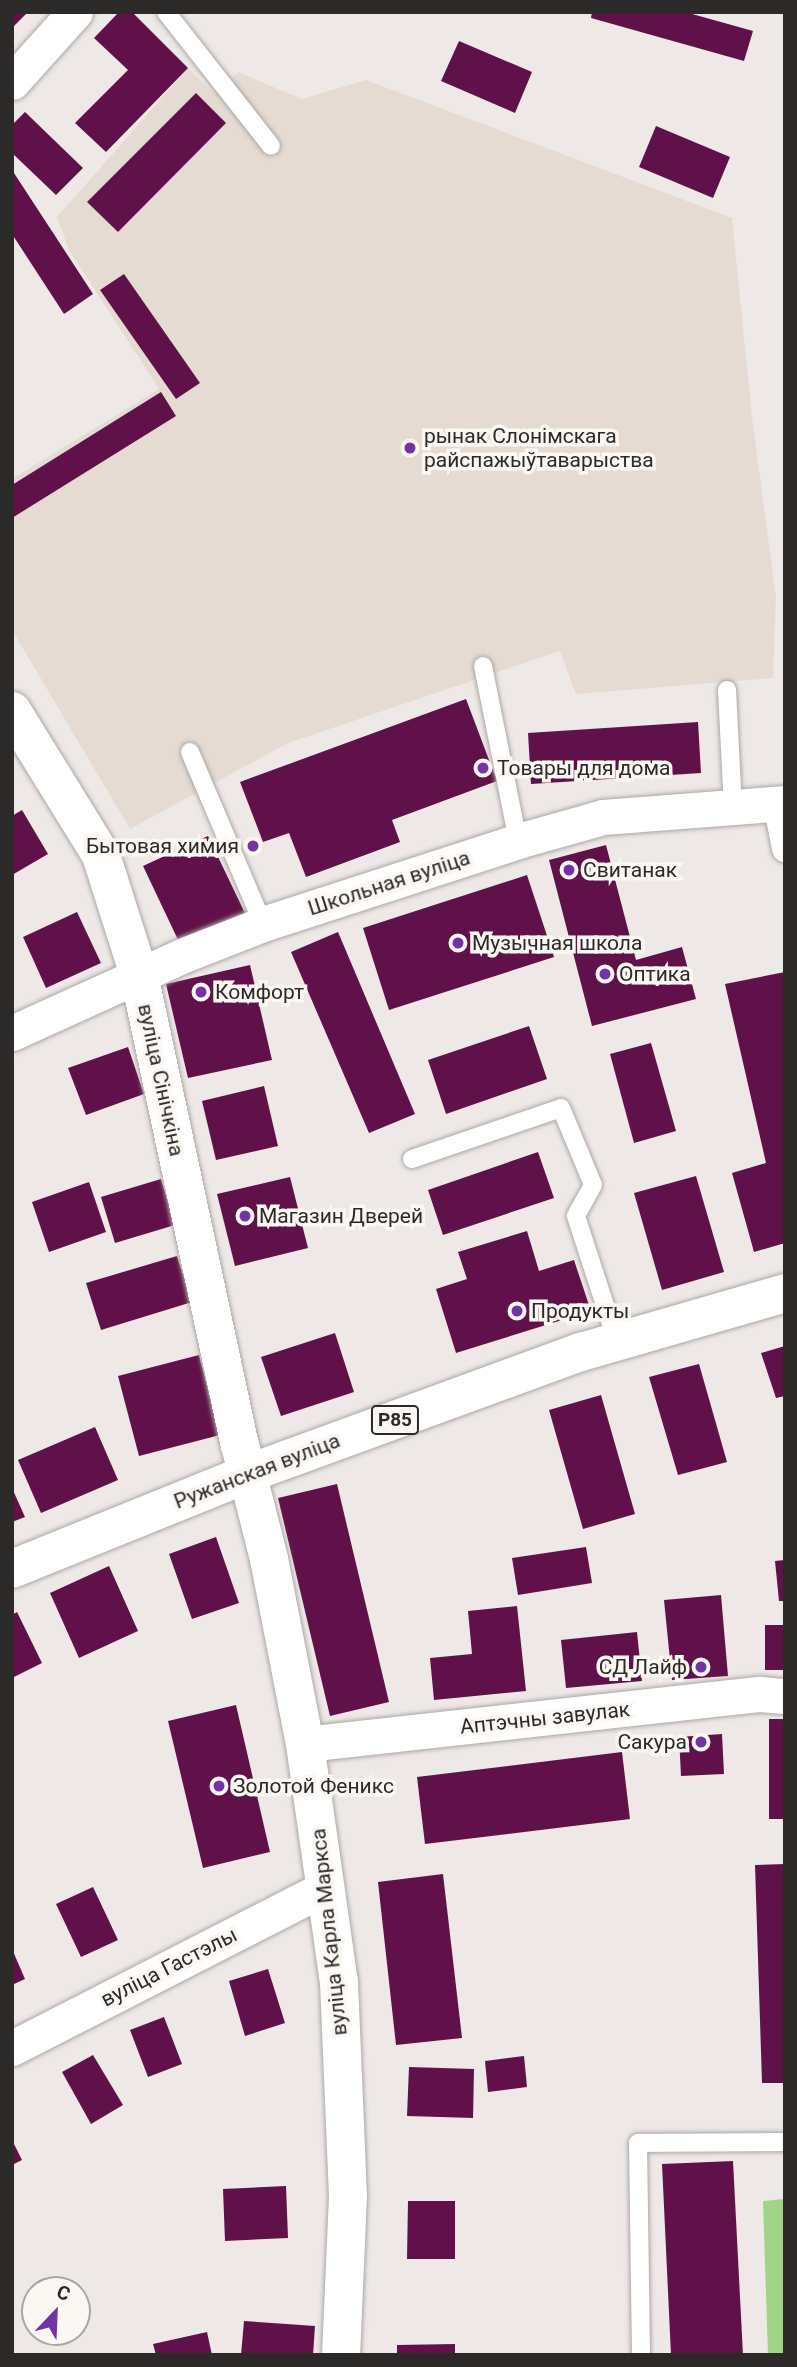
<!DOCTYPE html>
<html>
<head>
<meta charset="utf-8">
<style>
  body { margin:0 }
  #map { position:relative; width:797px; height:2367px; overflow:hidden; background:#eee9e6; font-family:Roboto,sans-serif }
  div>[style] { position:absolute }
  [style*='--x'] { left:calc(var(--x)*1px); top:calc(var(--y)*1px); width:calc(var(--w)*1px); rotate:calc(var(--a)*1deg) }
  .built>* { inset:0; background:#e6dbd3 }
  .green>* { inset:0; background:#a2d488 }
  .building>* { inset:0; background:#611149 }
  .roads { filter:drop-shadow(0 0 2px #aca8a5) drop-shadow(0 0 2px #aca8a5) }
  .service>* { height:18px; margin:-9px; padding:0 9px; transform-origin:9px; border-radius:9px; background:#fff }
  .pedestrian>* { height:26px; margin:-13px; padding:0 13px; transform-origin:13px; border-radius:13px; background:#fff }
  .minor>* { height:35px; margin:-17.5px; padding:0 17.5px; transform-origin:17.5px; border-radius:17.5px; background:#fff }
  .tertiary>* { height:38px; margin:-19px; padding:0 19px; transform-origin:19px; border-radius:19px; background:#fff }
  .primary>* { height:38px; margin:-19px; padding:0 19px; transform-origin:19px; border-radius:19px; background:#fff }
  .dots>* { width:19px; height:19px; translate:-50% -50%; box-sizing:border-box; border:4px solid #fbf7f3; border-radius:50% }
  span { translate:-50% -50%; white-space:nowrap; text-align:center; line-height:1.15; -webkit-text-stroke:7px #fbf7f3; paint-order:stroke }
  .shield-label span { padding:2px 5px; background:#fbf7f3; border:2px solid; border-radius:5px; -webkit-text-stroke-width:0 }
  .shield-label { font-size:19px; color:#2c2a29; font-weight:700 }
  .poi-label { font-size:21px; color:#2c2a29 }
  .left { translate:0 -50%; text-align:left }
  .right { translate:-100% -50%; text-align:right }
  .street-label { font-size:21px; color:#2c2a29 }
  .frame { position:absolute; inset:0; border:14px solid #2c2a29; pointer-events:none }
  .north { position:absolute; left:21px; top:2276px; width:70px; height:70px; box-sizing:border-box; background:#fbf7f3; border:2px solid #a8a5a2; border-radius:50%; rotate:23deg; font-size:19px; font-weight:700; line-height:28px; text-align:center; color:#2c2a29 }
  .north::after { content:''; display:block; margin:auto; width:24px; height:32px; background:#7432a7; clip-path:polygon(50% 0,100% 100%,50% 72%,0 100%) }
</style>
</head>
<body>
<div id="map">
  <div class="built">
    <i style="clip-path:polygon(188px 68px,215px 94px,238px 72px,302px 99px,366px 80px,732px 218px,752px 417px,776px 597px,773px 678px,576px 694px,560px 651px,288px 743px,130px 829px,12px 630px,12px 479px,159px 389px,69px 250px,57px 217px)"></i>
  </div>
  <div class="green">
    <i style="clip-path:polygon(785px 2199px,785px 2355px,768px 2355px,763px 2201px)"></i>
  </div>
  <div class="building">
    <i style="clip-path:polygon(12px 12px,28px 12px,12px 28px)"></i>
    <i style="clip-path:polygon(119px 12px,132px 12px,188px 68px,106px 152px,75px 123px,128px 70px,94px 38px)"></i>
    <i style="clip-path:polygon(592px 12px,685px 12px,753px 31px,744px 61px,591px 18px)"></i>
    <i style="clip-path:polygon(459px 41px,532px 72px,515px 113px,441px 81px)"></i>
    <i style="clip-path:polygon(196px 93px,226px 123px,118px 232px,87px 202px)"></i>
    <i style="clip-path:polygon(25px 112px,83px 168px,56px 195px,12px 153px,12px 125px)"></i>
    <i style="clip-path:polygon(656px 126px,730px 157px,713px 198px,639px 167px)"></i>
    <i style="clip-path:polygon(12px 170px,93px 294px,64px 314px,12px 234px)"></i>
    <i style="clip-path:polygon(124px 274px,200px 383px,176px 399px,100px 290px)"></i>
    <i style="clip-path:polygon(161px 392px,176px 416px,12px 518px,12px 485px)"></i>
    <i style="clip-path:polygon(466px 699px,497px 781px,392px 820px,400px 842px,306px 877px,289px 833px,263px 842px,240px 782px)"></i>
    <i style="clip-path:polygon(698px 722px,701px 773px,531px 784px,528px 733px)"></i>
    <i style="clip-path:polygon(22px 810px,48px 854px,12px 875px,12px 816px)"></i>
    <i style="clip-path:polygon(208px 836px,245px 913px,180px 944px,143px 866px)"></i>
    <i style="clip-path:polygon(606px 845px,636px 960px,682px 947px,696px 999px,592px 1026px,549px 860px)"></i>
    <i style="clip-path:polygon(527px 875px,554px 957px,389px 1010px,363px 928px)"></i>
    <i style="clip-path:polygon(77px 912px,101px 963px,46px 988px,23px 937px)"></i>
    <i style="clip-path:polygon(338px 932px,415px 1114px,369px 1133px,291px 952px)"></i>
    <i style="clip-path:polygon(250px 965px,272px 1060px,188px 1078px,166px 984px)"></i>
    <i style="clip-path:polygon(785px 972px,785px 1243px,754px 1252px,732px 1173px,766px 1163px,725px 984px)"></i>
    <i style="clip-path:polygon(529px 1026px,547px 1079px,446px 1114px,428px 1060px)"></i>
    <i style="clip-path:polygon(651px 1043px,676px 1131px,634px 1143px,610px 1054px)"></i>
    <i style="clip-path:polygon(128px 1047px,144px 1094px,86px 1115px,68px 1068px)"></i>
    <i style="clip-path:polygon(264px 1086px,278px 1146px,216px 1160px,202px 1101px)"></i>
    <i style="clip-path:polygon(538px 1152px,554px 1198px,443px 1235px,428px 1190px)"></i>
    <i style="clip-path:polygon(696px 1176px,724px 1272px,662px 1290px,634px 1193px)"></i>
    <i style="clip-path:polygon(290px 1177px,308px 1248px,235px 1266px,217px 1194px)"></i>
    <i style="clip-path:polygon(161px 1179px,175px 1225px,115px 1243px,101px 1197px)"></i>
    <i style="clip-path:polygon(89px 1182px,106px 1232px,49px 1252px,32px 1202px)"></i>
    <i style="clip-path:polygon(527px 1231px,539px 1271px,574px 1260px,591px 1311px,456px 1353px,436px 1289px,467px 1279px,458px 1252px)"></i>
    <i style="clip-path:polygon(177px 1256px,192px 1302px,101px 1330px,86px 1283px)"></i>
    <i style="clip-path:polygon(335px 1333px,354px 1392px,281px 1416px,261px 1357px)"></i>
    <i style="clip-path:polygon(785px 1346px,785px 1396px,776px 1398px,761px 1353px)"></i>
    <i style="clip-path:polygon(199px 1355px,220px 1435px,139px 1456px,118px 1376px)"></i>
    <i style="clip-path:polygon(699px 1364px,727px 1462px,678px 1475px,649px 1377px)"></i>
    <i style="clip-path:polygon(601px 1395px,635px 1514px,583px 1529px,549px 1410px)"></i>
    <i style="clip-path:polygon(95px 1427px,118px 1480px,41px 1513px,18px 1460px)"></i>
    <i style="clip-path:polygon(337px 1484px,389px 1702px,330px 1716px,278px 1498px)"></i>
    <i style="clip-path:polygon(12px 1488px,25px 1517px,12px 1522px)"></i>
    <i style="clip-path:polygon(216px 1537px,239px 1603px,192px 1619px,169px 1554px)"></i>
    <i style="clip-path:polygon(586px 1547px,592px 1583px,518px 1595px,512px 1558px)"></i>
    <i style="clip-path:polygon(785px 1560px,785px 1601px,779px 1601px,775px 1561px)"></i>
    <i style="clip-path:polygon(109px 1566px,138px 1631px,79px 1658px,50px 1593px)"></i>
    <i style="clip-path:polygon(721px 1595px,728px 1676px,672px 1680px,664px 1600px)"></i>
    <i style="clip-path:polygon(517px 1606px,526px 1691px,434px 1700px,430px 1658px,472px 1654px,468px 1611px)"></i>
    <i style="clip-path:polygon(17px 1612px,42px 1663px,12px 1678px,12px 1615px)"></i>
    <i style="clip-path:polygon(765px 1625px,785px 1625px,785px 1670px,765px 1670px)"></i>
    <i style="clip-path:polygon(637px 1632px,642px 1681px,566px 1688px,561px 1640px)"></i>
    <i style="clip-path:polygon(236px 1705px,270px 1852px,203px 1868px,168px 1721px)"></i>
    <i style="clip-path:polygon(769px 1719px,785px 1719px,785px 1819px,769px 1819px)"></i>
    <i style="clip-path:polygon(722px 1734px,724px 1774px,681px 1776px,679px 1737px)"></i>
    <i style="clip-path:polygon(622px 1752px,630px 1819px,425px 1844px,417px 1777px)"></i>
    <i style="clip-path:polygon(785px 1864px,785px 2083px,762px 2083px,755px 1865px)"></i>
    <i style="clip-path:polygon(443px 1874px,462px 2038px,396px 2045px,378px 1882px)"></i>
    <i style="clip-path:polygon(93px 1887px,118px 1940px,81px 1957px,56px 1904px)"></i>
    <i style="clip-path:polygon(12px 1949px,25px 1979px,12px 1985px)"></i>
    <i style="clip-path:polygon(268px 1969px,285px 2023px,245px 2036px,229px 1981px)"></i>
    <i style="clip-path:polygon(164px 2017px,182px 2064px,148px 2077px,130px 2030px)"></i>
    <i style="clip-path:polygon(93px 2055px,123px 2105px,91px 2124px,62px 2072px)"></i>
    <i style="clip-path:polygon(524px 2056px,527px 2087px,488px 2092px,485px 2061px)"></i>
    <i style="clip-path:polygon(409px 2067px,474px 2069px,473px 2118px,407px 2116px)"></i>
    <i style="clip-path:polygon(12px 2140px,22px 2160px,12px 2165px)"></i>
    <i style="clip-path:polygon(733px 2161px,743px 2355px,671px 2355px,662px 2164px)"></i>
    <i style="clip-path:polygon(286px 2186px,288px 2238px,225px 2241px,223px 2189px)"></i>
    <i style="clip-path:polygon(408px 2201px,455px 2201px,455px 2259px,407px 2259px)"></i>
    <i style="clip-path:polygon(244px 2321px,315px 2326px,313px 2355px,241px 2355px)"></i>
    <i style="clip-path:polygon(207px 2332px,212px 2355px,156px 2355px,153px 2344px)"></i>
    <i style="clip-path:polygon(455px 2344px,455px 2355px,397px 2355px,397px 2345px)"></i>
  </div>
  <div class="roads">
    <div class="service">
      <i style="--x:166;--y:12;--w:170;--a:51.9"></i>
      <i style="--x:483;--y:666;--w:178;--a:78.7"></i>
      <i style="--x:727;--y:690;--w:118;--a:87.1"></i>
      <i style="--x:190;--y:752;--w:187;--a:67"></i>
      <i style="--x:412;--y:1159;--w:157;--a:-18.9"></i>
      <i style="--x:561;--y:1108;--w:83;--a:67.4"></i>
      <i style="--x:593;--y:1185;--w:35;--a:119"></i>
      <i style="--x:576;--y:1216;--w:133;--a:72"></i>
      <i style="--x:641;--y:2355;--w:212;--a:-90.8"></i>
      <i style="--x:638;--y:2143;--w:147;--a:-0.4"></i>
    </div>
    <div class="pedestrian">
      <i style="--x:776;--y:803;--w:47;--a:78.9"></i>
    </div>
    <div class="minor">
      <i style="--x:12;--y:82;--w:94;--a:-48"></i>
      <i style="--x:12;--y:1033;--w:189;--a:-24.4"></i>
      <i style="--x:184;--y:955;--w:85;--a:-21.4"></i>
      <i style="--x:263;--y:924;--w:268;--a:-18"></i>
      <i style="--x:518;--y:841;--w:88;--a:-15.8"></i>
      <i style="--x:603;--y:817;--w:183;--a:-4.4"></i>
      <i style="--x:305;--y:1744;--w:458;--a:-6.3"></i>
      <i style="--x:760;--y:1694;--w:25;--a:5"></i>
      <i style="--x:12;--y:2048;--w:353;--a:-27.1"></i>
    </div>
    <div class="tertiary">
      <i style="--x:12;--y:711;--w:169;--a:58.3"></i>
      <i style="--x:101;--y:855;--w:126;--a:72.4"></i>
      <i style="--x:139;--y:975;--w:481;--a:77.9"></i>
      <i style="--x:240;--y:1445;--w:118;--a:75.7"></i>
      <i style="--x:269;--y:1559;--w:188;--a:79"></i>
      <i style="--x:305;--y:1744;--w:240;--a:81.9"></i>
      <i style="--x:339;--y:1982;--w:214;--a:87.6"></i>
      <i style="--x:348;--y:2196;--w:159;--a:92.5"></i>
    </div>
    <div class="primary">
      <i style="--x:12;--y:1569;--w:253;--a:-22"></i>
      <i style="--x:247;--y:1474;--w:356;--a:-20.1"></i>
      <i style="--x:581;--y:1352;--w:212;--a:-16.1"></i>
    </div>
  </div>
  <div class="dots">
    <i style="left:410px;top:448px;background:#7432a7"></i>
    <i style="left:483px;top:768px;background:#7432a7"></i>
    <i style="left:253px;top:846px;background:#7432a7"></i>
    <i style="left:569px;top:870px;background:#7432a7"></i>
    <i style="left:458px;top:943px;background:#7432a7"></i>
    <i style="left:605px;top:974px;background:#7432a7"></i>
    <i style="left:201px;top:992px;background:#7432a7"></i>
    <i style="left:245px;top:1216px;background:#7432a7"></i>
    <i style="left:517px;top:1311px;background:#7432a7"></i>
    <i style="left:701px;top:1667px;background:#7432a7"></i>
    <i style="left:701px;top:1742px;background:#7432a7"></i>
    <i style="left:219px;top:1786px;background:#7432a7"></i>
  </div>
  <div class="shield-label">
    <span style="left:395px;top:1420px">Р85</span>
  </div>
  <div class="poi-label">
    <span class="left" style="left:424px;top:448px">рынак Слонімскага<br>райспажыўтаварыства</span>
    <span class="left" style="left:497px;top:768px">Товары для дома</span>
    <span class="right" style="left:239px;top:846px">Бытовая химия</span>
    <span class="left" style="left:583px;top:870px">Свитанак</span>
    <span class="left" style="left:472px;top:943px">Музычная школа</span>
    <span class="left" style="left:619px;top:974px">Оптика</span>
    <span class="left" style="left:215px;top:992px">Комфорт</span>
    <span class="left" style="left:259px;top:1216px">Магазин Дверей</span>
    <span class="left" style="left:531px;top:1311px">Продукты</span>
    <span class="right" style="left:687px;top:1667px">СД Лайф</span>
    <span class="right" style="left:687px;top:1742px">Сакура</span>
    <span class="left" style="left:233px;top:1786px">Золотой Феникс</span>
  </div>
  <div class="street-label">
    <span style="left:389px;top:883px;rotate:-18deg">Школьная вуліца</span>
    <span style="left:161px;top:1080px;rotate:78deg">вуліца Сінічкіна</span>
    <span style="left:257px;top:1471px;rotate:-21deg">Ружанская вуліца</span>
    <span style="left:545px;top:1718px;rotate:-6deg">Аптэчны завулак</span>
    <span style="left:329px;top:1932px;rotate:-96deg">вуліца Карла Маркса</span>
    <span style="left:169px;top:1967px;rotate:-27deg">вуліца Гастэлы</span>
  </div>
  <div class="frame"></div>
  <div class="north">С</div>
</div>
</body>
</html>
